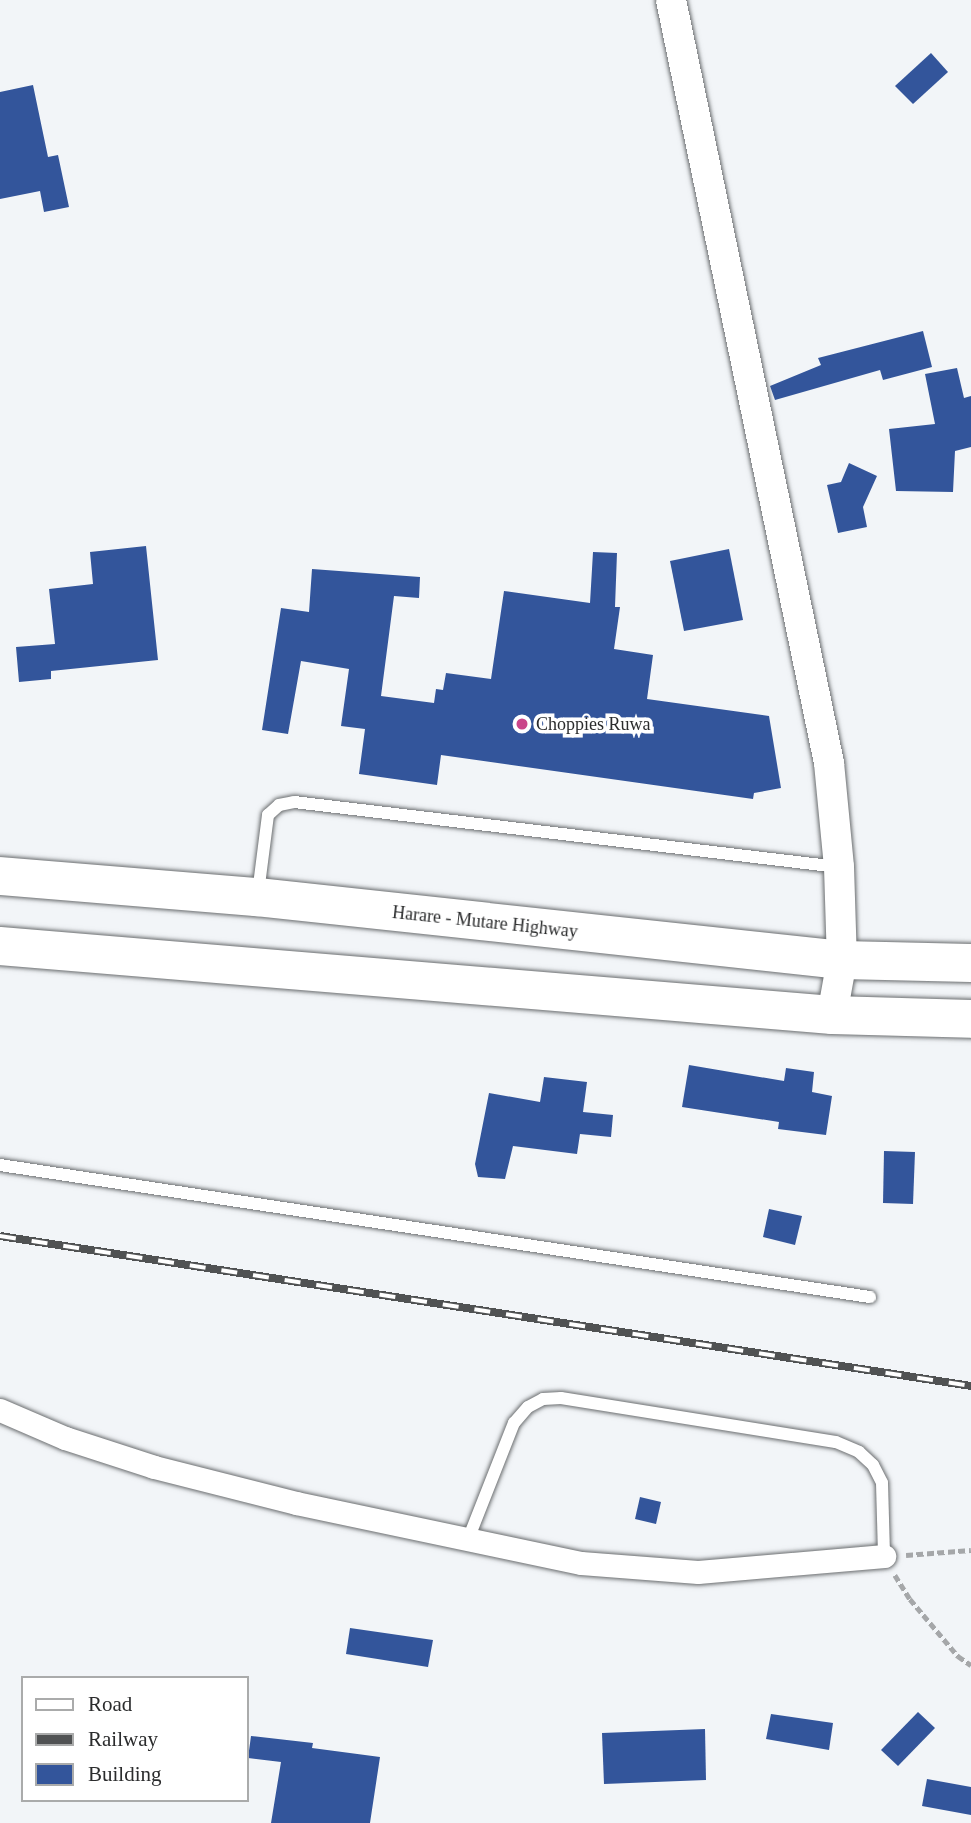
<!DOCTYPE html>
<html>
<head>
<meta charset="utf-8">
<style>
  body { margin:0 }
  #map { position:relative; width:971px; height:1823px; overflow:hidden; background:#f2f5f8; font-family:Georgia,serif }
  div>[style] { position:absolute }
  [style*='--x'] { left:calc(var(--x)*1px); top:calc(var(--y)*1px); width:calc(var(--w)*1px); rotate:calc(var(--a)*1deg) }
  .building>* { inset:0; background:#33559b }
  .path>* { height:4.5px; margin-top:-2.25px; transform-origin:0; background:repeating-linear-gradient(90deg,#a5a7a9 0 7px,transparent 0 10.5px) }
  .roads { filter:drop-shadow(0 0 2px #6b6e70) drop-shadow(0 0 2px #6b6e70) }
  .service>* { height:12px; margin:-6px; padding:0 6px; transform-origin:6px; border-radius:6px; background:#fff }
  .minor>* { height:23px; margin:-11.5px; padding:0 11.5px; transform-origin:11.5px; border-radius:11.5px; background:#fff }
  .tertiary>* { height:30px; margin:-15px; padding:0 15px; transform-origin:15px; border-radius:15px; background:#fff }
  .trunk>* { height:38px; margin:-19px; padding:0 19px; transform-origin:19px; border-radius:19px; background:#fff }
  .rail>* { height:8px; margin-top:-4px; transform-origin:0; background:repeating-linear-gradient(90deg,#fff 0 16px,#505253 0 32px); box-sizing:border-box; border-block:2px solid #505253 }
  .dots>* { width:19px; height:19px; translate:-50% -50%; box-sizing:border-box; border:4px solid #fff; border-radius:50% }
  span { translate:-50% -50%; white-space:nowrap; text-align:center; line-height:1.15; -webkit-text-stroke:7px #fff; paint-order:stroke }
  .poi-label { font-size:18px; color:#2b2c2d }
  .left { translate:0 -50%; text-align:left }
  .street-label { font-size:18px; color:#2b2c2d }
  .legend { position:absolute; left:21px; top:1676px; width:228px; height:126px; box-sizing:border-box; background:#fff; border:2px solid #aaabab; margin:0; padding:9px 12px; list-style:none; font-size:21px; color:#2b2c2d }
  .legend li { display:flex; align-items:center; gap:14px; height:35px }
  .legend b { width:35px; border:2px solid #aaabab }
</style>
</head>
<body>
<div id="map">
  <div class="building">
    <i style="clip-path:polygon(931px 53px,948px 72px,913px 104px,895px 86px)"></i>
    <i style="clip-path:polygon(33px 85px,48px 157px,58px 155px,69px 207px,44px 212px,40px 191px,0 199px,0 92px)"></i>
    <i style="clip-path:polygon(923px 331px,932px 367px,883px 380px,880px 370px,775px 400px,770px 386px,821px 365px,818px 358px)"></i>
    <i style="clip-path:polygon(957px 368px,964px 398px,971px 396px,971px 447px,955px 451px,953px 492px,896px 491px,889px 429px,935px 424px,925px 374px)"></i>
    <i style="clip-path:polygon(849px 463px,877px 476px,863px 507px,867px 527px,838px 533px,827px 485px,841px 482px)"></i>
    <i style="clip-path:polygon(146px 546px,158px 660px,51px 671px,51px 679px,19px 682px,16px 647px,55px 644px,49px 589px,93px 584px,90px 552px)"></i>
    <i style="clip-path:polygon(729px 549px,743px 620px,684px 631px,670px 561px)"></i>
    <i style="clip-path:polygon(593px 552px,617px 553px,615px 607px,620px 607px,614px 649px,653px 655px,647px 699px,769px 716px,781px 788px,754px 793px,753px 799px,441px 755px,437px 785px,359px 774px,365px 729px,341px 726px,349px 669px,301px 661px,288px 734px,262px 730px,281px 608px,309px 612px,312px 569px,420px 577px,419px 598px,394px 596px,381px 696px,434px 703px,436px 689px,443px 690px,446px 673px,491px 679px,504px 591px,590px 603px)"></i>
    <i style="clip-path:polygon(689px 1065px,784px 1081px,786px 1068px,814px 1072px,812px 1092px,832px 1096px,826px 1135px,778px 1129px,779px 1122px,682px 1107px)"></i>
    <i style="clip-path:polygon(544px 1077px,587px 1082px,583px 1112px,613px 1115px,611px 1137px,580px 1134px,577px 1154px,513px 1146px,505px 1179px,478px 1177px,475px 1164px,489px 1093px,540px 1102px)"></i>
    <i style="clip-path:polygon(884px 1151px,915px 1152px,913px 1204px,883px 1203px)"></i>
    <i style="clip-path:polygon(769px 1209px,802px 1216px,795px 1245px,763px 1237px)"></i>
    <i style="clip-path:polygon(640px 1497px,661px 1502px,656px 1524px,635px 1519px)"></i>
    <i style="clip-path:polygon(350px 1628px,433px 1640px,428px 1667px,346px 1654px)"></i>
    <i style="clip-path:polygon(918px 1712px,935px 1728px,898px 1766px,881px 1750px)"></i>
    <i style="clip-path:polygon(771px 1714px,833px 1723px,829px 1750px,766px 1739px)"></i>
    <i style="clip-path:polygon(705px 1729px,706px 1780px,604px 1784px,602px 1733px)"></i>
    <i style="clip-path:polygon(251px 1736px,313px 1743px,312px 1748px,380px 1757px,370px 1823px,271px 1823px,281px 1762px,248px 1758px)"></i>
    <i style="clip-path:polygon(927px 1779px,971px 1787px,971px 1815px,922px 1806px)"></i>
  </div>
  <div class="path">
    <i style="--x:906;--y:1555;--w:65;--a:-4.4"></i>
    <i style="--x:895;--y:1575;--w:28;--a:58"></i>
    <i style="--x:910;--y:1599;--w:75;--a:49.9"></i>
    <i style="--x:958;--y:1656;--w:16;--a:35"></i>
  </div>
  <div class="roads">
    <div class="service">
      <i style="--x:258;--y:893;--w:79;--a:-82.7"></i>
      <i style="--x:268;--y:815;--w:15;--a:-42"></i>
      <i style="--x:279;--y:805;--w:15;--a:-11"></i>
      <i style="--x:294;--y:802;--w:548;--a:6.81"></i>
      <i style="--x:0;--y:1165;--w:880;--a:8.63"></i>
      <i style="--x:469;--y:1537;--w:123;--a:-68.5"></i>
      <i style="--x:514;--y:1423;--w:21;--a:-49"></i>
      <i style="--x:528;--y:1407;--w:17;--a:-28"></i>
      <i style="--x:543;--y:1399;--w:18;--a:-3"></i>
      <i style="--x:561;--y:1398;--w:278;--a:9.1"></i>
      <i style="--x:836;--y:1442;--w:25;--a:23"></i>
      <i style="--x:859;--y:1452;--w:19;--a:43"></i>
      <i style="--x:873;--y:1465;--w:20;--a:63"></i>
      <i style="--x:882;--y:1483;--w:73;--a:88.4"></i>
    </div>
    <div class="minor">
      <i style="--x:0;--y:1410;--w:71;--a:23.3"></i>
      <i style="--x:65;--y:1438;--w:94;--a:18"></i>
      <i style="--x:154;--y:1467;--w:146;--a:14.2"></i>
      <i style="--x:296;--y:1503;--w:291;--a:11.9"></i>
      <i style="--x:581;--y:1563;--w:117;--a:4.4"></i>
      <i style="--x:698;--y:1572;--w:187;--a:-4.9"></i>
    </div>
    <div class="tertiary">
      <i style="--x:671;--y:0;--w:779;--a:78.3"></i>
      <i style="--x:829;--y:763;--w:104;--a:84.5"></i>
      <i style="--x:839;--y:867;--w:93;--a:88.2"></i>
      <i style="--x:842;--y:960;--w:56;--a:100.3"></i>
    </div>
    <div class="trunk">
      <i style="--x:0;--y:876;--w:258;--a:4.7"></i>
      <i style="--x:257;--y:897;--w:588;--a:6.15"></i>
      <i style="--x:842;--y:960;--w:129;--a:1.3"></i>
      <i style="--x:0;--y:946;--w:835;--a:4.74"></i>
      <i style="--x:832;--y:1015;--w:139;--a:1.6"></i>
    </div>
  </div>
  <div class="rail">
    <i style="--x:0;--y:1236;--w:983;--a:8.78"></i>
  </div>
  <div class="dots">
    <i style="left:522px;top:724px;background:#ca468a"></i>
  </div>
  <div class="poi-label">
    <span class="left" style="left:536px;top:724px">Choppies Ruwa</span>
  </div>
  <div class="street-label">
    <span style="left:485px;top:922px;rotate:6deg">Harare - Mutare Highway</span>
  </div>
  <ul class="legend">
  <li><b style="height:9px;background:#fff"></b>Road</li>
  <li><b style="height:9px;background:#505253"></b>Railway</li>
  <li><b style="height:19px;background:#33559b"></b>Building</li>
  </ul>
</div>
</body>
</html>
